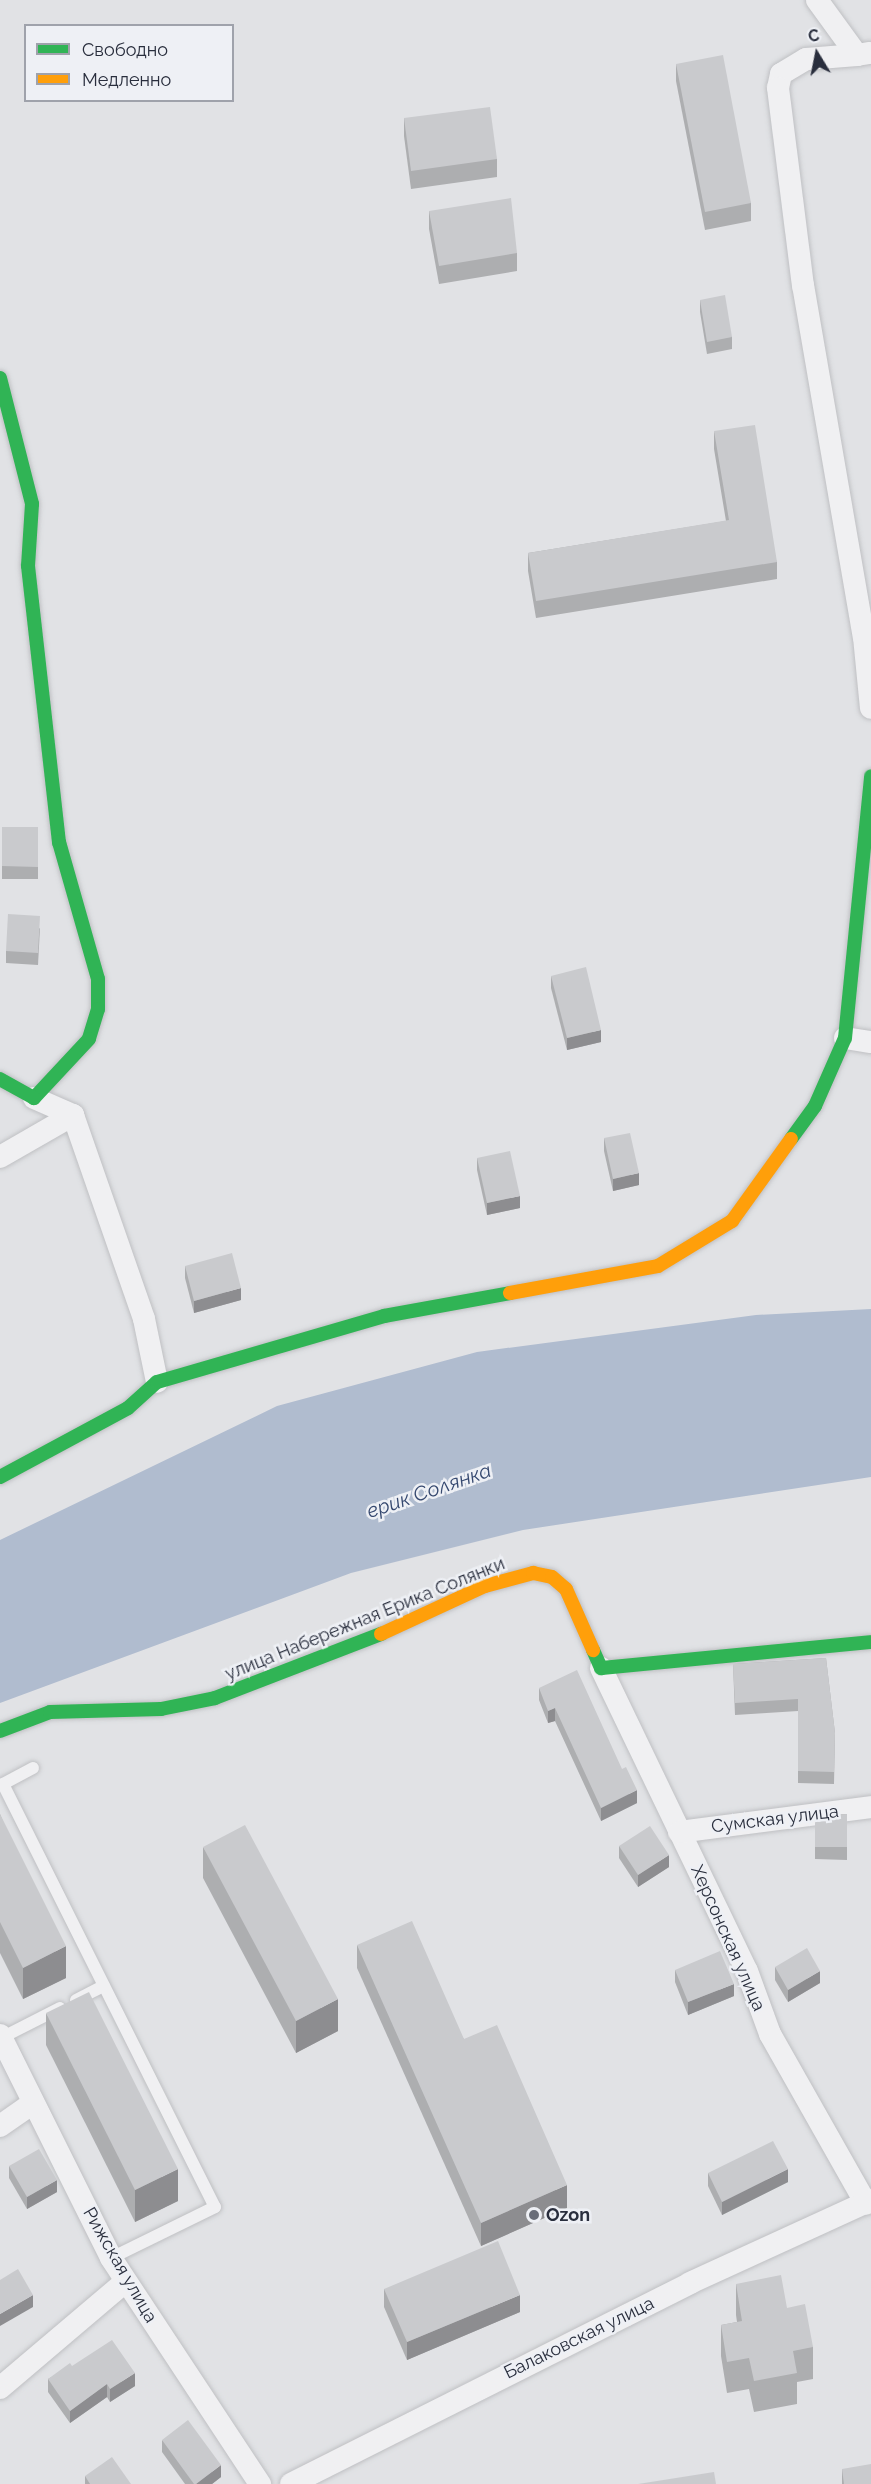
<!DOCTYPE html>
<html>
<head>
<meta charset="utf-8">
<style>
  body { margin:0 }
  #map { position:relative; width:871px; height:2484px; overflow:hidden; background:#e1e2e5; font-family:Raleway,sans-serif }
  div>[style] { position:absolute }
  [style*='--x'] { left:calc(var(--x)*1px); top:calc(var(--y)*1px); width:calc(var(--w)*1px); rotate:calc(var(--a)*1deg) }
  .water>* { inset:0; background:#b0bccf }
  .roads { filter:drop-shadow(0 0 2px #bfc0c3) drop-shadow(0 0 2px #bfc0c3) }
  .lane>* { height:12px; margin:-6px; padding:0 6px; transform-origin:6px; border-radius:6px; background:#f0f0f2 }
  .street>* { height:22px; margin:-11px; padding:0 11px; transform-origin:11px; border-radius:11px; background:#f0f0f2 }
  .fast>* { height:14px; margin:-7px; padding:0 7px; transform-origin:7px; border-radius:7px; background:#30b455 }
  .slow>* { height:14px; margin:-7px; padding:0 7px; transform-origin:7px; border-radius:7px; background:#ff9f0a }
  .wall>* { inset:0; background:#adaeb0 }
  .shaded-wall>* { inset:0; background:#8d8d90 }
  .building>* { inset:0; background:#c9cacd }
  .dots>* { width:16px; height:16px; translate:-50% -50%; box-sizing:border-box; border:3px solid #eef0f5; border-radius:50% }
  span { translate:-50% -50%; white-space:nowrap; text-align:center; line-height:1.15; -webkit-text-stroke:5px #eef0f5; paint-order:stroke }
  .street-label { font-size:18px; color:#292e3d }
  .poi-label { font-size:18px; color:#292e3d; font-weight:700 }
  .left { translate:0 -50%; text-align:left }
  .water-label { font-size:20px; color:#35486f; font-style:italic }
  .legend { position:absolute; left:24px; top:24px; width:210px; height:78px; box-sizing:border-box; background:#eef0f5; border:2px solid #9fa2ab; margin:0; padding:8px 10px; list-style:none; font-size:18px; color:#292e3d }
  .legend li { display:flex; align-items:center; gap:12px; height:30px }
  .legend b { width:30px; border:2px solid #9fa2ab }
  .north { position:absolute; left:787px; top:24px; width:60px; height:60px; -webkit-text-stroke:4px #eef0f5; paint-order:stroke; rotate:350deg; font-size:16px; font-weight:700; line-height:24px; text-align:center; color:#292e3d }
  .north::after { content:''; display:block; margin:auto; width:21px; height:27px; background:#292e3d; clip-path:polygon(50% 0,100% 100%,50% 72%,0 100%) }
</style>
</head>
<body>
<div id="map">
  <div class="water">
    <i style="clip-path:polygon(871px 1309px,871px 1477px,523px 1530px,351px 1573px,0 1703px,0 1540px,277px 1406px,477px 1352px,756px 1315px)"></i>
  </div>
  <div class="roads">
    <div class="lane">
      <i style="--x:33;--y:1768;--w:34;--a:152"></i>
      <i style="--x:3;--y:1784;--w:473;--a:63.4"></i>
      <i style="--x:215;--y:2207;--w:116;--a:153.9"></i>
      <i style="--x:76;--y:2000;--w:31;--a:-27"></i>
      <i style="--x:1;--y:2038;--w:66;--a:-27"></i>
    </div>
    <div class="street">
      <i style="--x:817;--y:0;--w:68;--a:54"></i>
      <i style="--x:857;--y:55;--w:13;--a:-9"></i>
      <i style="--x:857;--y:55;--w:51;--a:175.5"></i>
      <i style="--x:806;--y:59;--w:29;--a:149"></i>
      <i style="--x:781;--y:74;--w:14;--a:102"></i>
      <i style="--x:778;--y:88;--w:199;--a:82.8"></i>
      <i style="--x:803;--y:285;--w:357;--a:80.2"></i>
      <i style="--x:864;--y:637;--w:71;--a:84.4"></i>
      <i style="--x:845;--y:1038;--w:26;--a:9"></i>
      <i style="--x:34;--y:1098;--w:43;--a:23.6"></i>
      <i style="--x:73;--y:1115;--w:216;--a:70.8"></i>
      <i style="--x:144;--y:1319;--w:64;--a:78.3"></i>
      <i style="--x:0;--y:1157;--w:84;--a:-29.9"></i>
      <i style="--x:601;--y:1668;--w:336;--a:64.3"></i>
      <i style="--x:747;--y:1971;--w:67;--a:69.9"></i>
      <i style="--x:770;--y:2034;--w:195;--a:60.5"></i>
      <i style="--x:679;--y:1832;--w:194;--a:-7.4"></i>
      <i style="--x:0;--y:2035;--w:249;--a:63.5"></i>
      <i style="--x:111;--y:2258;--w:271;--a:56.6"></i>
      <i style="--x:0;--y:2126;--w:40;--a:-34.9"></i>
      <i style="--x:0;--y:2388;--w:164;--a:-40.3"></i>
      <i style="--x:291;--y:2484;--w:447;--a:-26.7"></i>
      <i style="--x:690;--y:2283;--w:199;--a:-24.6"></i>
    </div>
    <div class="fast">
      <i style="--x:0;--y:378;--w:130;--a:75.7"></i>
      <i style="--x:32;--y:504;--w:62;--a:93.7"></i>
      <i style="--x:28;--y:566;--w:278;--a:83.6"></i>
      <i style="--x:59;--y:842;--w:142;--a:74.1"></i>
      <i style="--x:98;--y:979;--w:30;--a:90"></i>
      <i style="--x:98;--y:1009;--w:31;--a:107"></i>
      <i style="--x:89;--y:1039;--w:81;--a:133"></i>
      <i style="--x:34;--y:1098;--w:39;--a:-151"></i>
      <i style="--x:791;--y:1139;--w:41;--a:-54"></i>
      <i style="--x:815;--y:1106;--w:74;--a:-66.2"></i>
      <i style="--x:845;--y:1038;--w:263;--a:-84.3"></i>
      <i style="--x:0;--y:1477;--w:145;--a:-28.3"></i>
      <i style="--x:128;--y:1408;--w:39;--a:-42"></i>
      <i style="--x:157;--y:1382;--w:236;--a:-16.2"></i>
      <i style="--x:384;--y:1316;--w:128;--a:-10.3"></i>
      <i style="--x:593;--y:1650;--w:20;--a:66"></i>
      <i style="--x:601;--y:1668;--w:271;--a:-5.5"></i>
      <i style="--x:0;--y:1731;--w:53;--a:-20.8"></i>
      <i style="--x:50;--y:1712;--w:111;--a:-1.5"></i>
      <i style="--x:161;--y:1709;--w:55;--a:-11.5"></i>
      <i style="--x:215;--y:1698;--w:178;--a:-21.1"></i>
    </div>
    <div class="slow">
      <i style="--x:510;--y:1293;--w:150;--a:-10.3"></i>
      <i style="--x:658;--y:1266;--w:87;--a:-31.3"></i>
      <i style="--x:732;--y:1221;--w:101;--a:-54.3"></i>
      <i style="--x:381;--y:1634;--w:115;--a:-24.8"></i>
      <i style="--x:485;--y:1586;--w:50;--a:-15.2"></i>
      <i style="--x:533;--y:1573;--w:19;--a:12"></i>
      <i style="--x:552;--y:1577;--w:18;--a:41"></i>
      <i style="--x:566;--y:1589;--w:67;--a:66.1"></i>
    </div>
  </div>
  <div class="wall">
    <i style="clip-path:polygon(676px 64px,751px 203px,751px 221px,705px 230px,676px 81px)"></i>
    <i style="clip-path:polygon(404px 118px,497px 159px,497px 177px,411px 189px,404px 136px)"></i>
    <i style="clip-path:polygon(429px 211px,517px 253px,517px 271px,439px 284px,429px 229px)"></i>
    <i style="clip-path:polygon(700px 300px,732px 337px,732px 349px,707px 354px,700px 312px)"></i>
    <i style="clip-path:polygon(714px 431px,777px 562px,777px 579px,536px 618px,528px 571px,528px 553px,726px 521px,714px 449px)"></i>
    <i style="clip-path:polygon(2px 827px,38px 827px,38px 879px,2px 879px)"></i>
    <i style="clip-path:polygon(40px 928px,38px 965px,6px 963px,6px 951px)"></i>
    <i style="clip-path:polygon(551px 976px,601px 1042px,567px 1050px,551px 988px)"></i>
    <i style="clip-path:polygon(604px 1138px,639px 1185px,613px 1191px,604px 1151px)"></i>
    <i style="clip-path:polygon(477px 1158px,520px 1208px,487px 1215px,477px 1170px)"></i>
    <i style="clip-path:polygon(185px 1266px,241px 1300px,194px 1313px,185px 1278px)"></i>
    <i style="clip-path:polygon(826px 1658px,835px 1733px,834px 1784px,798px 1783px,798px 1711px,735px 1715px,733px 1664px)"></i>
    <i style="clip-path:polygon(539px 1688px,637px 1803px,601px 1821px,555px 1721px,548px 1723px,539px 1700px)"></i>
    <i style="clip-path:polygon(0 1814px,66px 1978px,23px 1999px,0 1953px)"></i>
    <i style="clip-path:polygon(847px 1814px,847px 1860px,815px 1859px,815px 1816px)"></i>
    <i style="clip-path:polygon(619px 1846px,669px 1867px,638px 1887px,619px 1858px)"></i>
    <i style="clip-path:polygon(203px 1847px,338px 2031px,296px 2053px,203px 1878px)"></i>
    <i style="clip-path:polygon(357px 1945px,464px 2039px,567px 2208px,481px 2246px,357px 1968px)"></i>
    <i style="clip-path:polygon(775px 1967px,820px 1983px,788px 2002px,775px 1980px)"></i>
    <i style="clip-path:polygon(675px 1970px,734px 1996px,688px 2015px,675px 1982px)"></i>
    <i style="clip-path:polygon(46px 2013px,178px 2201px,135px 2222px,46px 2045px)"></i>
    <i style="clip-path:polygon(9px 2166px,57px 2192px,27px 2209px,9px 2178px)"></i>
    <i style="clip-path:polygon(708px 2173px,788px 2182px,722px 2215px,708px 2186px)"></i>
    <i style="clip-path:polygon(736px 2284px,787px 2308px,813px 2347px,813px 2379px,797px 2382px,797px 2404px,754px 2412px,749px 2389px,727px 2393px,721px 2356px,721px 2325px,737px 2322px,736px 2315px)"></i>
    <i style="clip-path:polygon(384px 2289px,520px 2312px,407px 2360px,384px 2307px)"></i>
    <i style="clip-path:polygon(72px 2366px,135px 2386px,110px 2402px,107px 2397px,70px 2423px,48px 2392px,48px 2379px)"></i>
    <i style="clip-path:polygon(162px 2440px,221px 2477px,212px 2484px,185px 2484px,162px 2452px)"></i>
    <i style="clip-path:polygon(842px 2469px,871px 2484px,842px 2484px)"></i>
    <i style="clip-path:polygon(85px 2476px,131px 2484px,85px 2484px)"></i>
  </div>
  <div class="shaded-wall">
    <i style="clip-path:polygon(601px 1030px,601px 1042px,567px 1050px,567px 1038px)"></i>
    <i style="clip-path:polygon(639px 1173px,639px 1185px,613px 1191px,613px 1179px)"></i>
    <i style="clip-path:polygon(520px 1196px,520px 1208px,487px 1215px,487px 1203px)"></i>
    <i style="clip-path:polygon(241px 1288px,241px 1300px,194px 1313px,194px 1301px)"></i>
    <i style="clip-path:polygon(555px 1708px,555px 1721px,548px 1723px,548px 1711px)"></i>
    <i style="clip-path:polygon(637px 1790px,637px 1803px,601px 1821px,601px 1808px)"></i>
    <i style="clip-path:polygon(669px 1855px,669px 1867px,638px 1887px,638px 1875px)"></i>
    <i style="clip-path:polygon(66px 1946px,66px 1978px,23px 1999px,23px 1968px)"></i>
    <i style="clip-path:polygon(820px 1971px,820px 1983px,788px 2002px,788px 1990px)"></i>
    <i style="clip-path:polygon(734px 1984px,734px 1996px,688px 2015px,688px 2002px)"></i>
    <i style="clip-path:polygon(338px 1999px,338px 2031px,296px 2053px,296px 2021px)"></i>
    <i style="clip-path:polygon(178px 2169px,178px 2201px,135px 2222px,135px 2190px)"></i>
    <i style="clip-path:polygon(788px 2169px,788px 2182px,722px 2215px,722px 2202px)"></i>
    <i style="clip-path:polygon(57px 2180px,57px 2192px,27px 2209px,27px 2197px)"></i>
    <i style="clip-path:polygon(567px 2185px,567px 2208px,481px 2246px,481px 2223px)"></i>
    <i style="clip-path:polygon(33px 2295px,33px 2307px,0 2326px,0 2314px)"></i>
    <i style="clip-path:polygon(520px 2295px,520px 2312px,407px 2360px,407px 2342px)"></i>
    <i style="clip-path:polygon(135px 2373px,135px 2386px,110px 2402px,110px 2389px)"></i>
    <i style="clip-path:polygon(107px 2384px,107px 2397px,70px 2423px,70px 2411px)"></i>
    <i style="clip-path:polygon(221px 2465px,221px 2477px,212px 2484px,196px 2484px)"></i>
  </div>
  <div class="building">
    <i style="clip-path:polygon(723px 55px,751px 203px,705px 212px,676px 64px)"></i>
    <i style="clip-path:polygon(490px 107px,497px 159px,411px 171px,404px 118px)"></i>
    <i style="clip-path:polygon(511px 198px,517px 253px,439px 266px,429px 211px)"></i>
    <i style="clip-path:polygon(725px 295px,732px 337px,707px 342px,700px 300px)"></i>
    <i style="clip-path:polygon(755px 425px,777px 562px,536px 601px,528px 553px,729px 520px,714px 431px)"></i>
    <i style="clip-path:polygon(2px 827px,38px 827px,38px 867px,2px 866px)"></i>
    <i style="clip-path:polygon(8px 914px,40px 916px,38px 953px,6px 951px)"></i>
    <i style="clip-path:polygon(586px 967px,601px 1030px,567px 1038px,551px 976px)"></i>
    <i style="clip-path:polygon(630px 1133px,639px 1173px,613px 1179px,604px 1138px)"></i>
    <i style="clip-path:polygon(510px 1151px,520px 1196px,487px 1203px,477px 1158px)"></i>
    <i style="clip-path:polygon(232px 1253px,241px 1288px,194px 1301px,185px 1266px)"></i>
    <i style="clip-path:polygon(826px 1658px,835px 1733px,834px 1772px,798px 1771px,798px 1699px,735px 1703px,733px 1664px)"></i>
    <i style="clip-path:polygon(577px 1670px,622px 1769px,626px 1767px,637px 1790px,601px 1808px,555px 1708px,548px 1711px,539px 1688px)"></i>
    <i style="clip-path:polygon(0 1814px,66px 1946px,23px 1968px,0 1922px)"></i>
    <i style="clip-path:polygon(847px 1814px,847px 1847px,815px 1847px,815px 1816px)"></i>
    <i style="clip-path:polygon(245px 1825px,338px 1999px,296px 2021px,203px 1847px)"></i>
    <i style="clip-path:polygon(650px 1826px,669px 1855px,638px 1875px,619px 1846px)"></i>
    <i style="clip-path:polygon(412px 1921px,464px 2039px,497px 2025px,567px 2185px,481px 2223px,357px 1945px)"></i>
    <i style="clip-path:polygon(807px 1948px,820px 1971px,788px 1990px,775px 1967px)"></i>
    <i style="clip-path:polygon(720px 1951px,734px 1984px,688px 2002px,675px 1970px)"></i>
    <i style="clip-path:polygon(89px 1992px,178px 2169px,135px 2190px,46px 2013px)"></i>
    <i style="clip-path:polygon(773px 2141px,788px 2169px,722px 2202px,708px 2173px)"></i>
    <i style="clip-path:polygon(39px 2149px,57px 2180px,27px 2197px,9px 2166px)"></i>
    <i style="clip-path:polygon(498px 2241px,520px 2295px,407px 2342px,384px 2289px)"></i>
    <i style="clip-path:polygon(18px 2269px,33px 2295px,0 2314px,0 2280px)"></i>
    <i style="clip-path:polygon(781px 2275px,787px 2308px,805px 2304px,813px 2347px,793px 2351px,797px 2373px,754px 2381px,749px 2358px,727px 2362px,721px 2325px,742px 2321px,736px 2284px)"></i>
    <i style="clip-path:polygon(112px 2340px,135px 2373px,110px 2389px,107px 2384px,70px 2411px,48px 2379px,70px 2363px,72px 2366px)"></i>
    <i style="clip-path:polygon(188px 2420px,221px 2465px,196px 2484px,194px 2484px,162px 2440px)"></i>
    <i style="clip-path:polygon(112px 2457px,131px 2484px,90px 2484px,85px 2476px)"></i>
    <i style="clip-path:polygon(871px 2464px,871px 2484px,844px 2484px,842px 2469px)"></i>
    <i style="clip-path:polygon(714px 2472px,716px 2484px,638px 2484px)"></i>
  </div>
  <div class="dots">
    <i style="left:534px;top:2215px;background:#696d78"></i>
  </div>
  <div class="street-label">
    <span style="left:365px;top:1619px;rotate:-22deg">улица Набережная Ерика Солянки</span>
    <span style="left:775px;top:1819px;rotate:-7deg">Сумская улица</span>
    <span style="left:728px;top:1938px;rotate:66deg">Херсонская улица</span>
    <span style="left:120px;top:2265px;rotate:60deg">Рижская улица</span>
    <span style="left:579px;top:2338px;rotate:-26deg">Балаковская улица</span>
  </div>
  <div class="poi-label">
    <span class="left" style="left:546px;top:2215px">Ozon</span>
  </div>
  <div class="water-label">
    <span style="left:429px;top:1491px;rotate:-19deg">ерик Солянка</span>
  </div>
  <ul class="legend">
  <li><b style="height:8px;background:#30b455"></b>Свободно</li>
  <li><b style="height:8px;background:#ff9f0a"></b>Медленно</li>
  </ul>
  <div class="north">С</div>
</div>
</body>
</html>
